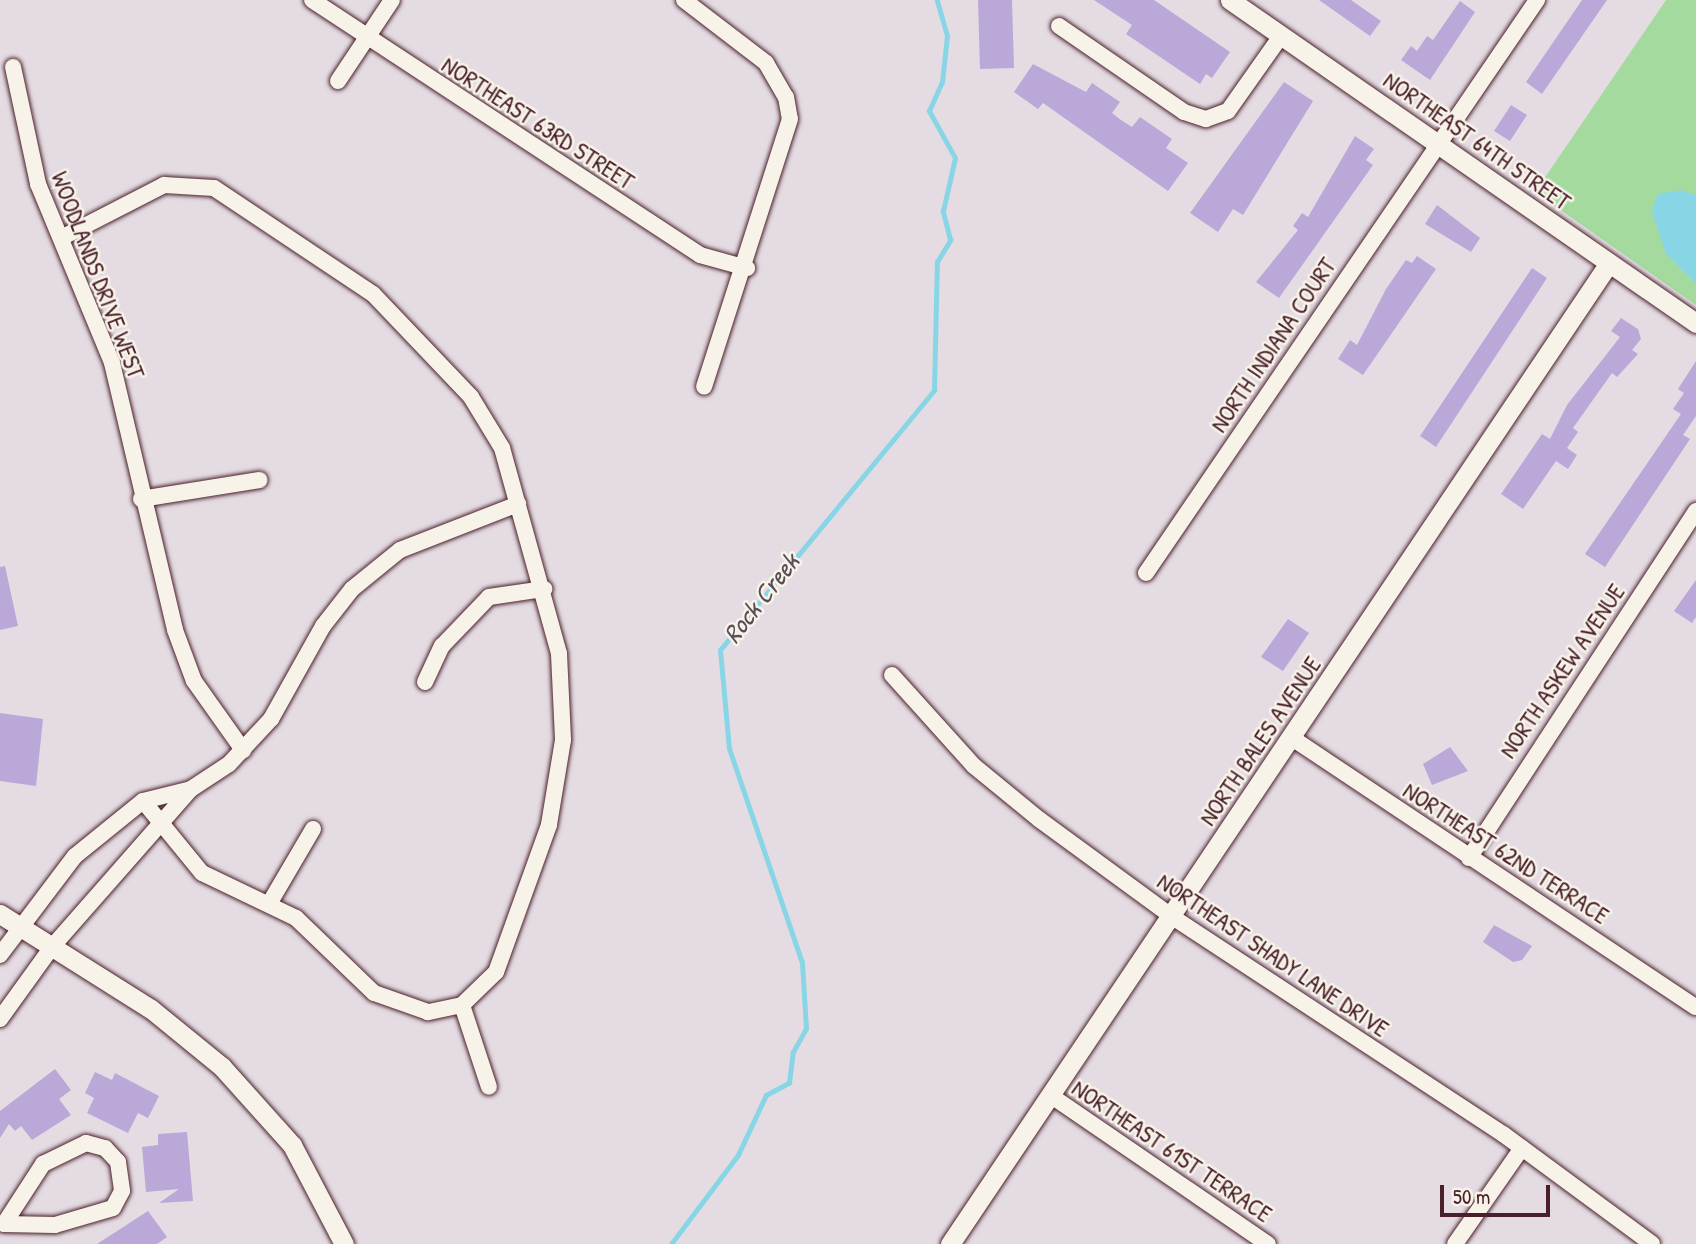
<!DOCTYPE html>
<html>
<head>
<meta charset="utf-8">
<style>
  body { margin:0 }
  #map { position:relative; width:1696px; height:1244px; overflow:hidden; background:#e5dce3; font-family:"Patrick Hand",sans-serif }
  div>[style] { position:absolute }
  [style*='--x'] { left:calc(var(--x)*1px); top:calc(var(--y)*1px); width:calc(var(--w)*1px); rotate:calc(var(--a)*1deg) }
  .green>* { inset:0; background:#a4da9d }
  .water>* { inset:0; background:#88d6e5 }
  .stream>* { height:4.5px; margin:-2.25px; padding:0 2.25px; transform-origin:2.25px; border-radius:2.25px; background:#88d6e5 }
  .building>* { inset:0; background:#baa8d8 }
  .roads { filter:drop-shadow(0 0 2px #4a1f2b) drop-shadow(0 0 2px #4a1f2b) }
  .minor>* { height:16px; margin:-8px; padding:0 8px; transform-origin:8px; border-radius:8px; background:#f7f3e8 }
  .tertiary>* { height:19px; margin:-9.5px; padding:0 9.5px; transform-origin:9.5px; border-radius:9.5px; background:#f7f3e8 }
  span { translate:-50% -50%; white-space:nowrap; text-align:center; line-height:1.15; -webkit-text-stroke:5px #f7f3e8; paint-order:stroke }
  .street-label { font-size:24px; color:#4a1f2b }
  .water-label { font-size:26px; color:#5a4d5a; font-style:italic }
  .scale { position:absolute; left:1440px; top:1185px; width:110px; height:32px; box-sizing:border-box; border:4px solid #4a1f2b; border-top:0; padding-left:9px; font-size:21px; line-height:24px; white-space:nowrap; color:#4a1f2b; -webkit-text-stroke:5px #f7f3e8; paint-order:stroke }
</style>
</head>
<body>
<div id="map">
  <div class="green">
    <i style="clip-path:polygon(1666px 0,1696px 0,1696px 305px,1535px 192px)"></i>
  </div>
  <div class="water">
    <i style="clip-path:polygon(1681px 190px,1696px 195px,1696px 284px,1666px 254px,1652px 212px,1658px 194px)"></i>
  </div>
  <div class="stream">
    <i style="--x:671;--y:1244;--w:111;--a:-53"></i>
    <i style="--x:738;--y:1155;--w:66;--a:-65"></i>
    <i style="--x:766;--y:1095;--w:26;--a:-28"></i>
    <i style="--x:789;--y:1083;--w:31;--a:-83"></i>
    <i style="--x:793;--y:1052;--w:26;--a:-61"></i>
    <i style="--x:806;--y:1029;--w:66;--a:-93.5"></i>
    <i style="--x:802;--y:963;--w:226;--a:-108.8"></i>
    <i style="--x:729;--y:749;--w:99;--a:-95.2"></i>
    <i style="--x:720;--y:650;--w:337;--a:-50.5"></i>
    <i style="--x:934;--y:390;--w:128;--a:-88.7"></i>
    <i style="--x:937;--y:262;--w:26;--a:-59"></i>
    <i style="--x:950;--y:240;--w:30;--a:-104"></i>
    <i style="--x:943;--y:211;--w:54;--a:-77.2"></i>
    <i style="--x:955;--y:158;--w:54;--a:-119"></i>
    <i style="--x:929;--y:111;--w:32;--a:-66"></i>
    <i style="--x:942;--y:82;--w:46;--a:-83.8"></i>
    <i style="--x:947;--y:36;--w:37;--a:-106"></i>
  </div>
  <div class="building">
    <i style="clip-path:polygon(978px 0,1012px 0,1014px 68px,980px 69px)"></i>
    <i style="clip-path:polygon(1094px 0,1154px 0,1230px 52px,1212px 78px,1206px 74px,1200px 84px,1126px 34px,1132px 25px)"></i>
    <i style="clip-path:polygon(1319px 0,1351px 0,1381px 21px,1370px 36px)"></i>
    <i style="clip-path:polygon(1582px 0,1607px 0,1542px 94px,1526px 82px)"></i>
    <i style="clip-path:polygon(1460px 1px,1475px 12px,1430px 80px,1401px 60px,1411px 46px,1417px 51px,1427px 36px,1433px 40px)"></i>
    <i style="clip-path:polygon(1033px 64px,1086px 92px,1092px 83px,1120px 102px,1112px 113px,1121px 120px,1132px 127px,1140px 117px,1172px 139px,1166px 148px,1188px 163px,1168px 191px,1043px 103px,1038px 109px,1014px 92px)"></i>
    <i style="clip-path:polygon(1284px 82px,1313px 101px,1243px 215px,1233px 209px,1218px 232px,1190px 213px)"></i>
    <i style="clip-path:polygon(1511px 105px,1527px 115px,1510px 141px,1494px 131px)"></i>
    <i style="clip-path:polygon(1355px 136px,1374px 149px,1366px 160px,1373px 165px,1279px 298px,1256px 282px,1298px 230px,1293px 226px,1302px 213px,1308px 217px)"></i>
    <i style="clip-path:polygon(1437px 205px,1480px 238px,1471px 252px,1425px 224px)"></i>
    <i style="clip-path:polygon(1417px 256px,1436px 269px,1363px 375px,1338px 359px,1350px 340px,1357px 345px,1386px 289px,1406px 260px,1412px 263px)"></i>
    <i style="clip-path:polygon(1532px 268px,1547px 278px,1436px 447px,1420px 436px)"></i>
    <i style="clip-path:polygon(1621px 318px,1638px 329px,1641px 339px,1632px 350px,1638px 354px,1617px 377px,1612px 373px,1573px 428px,1578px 432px,1567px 448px,1577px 455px,1568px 469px,1556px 461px,1523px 509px,1501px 494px,1542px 434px,1550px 439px,1567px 405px,1620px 337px,1611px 331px)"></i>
    <i style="clip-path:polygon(1696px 361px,1696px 416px,1683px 435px,1690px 439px,1605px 567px,1585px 554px,1681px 414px,1673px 409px,1684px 393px,1678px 389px)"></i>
    <i style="clip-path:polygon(5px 566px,18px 626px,0 630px,0 567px)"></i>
    <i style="clip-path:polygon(1696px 580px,1696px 617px,1692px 623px,1674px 611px)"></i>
    <i style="clip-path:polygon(1288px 619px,1309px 633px,1283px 671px,1261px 657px)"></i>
    <i style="clip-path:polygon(0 713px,43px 719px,36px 786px,0 781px)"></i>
    <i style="clip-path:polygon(1450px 747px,1468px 771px,1432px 785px,1423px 764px)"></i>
    <i style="clip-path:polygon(1494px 925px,1532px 946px,1522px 960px,1513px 962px,1483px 942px)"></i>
    <i style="clip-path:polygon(55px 1069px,71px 1090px,59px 1099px,71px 1115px,32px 1140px,21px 1126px,15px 1131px,9px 1124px,0 1138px,0 1111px)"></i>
    <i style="clip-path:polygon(95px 1072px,112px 1080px,115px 1073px,159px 1096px,148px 1118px,138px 1113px,128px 1133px,87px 1113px,94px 1098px,85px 1093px)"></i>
    <i style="clip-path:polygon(187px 1132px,193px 1201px,159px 1203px,179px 1189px,146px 1192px,142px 1147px,158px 1145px,158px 1134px)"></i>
    <i style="clip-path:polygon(148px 1211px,167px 1237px,157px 1244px,97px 1244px)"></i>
  </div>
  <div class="roads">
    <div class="minor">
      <i style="--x:312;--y:0;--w:464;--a:33.3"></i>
      <i style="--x:700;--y:255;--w:49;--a:15.5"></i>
      <i style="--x:684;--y:0;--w:103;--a:37.5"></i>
      <i style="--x:766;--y:63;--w:39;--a:60"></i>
      <i style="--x:786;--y:97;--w:22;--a:80"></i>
      <i style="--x:790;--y:119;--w:281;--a:107.8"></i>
      <i style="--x:1059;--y:26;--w:152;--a:34.5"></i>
      <i style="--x:1184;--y:112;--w:23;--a:18"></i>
      <i style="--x:1206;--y:119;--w:23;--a:-20"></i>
      <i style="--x:1228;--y:111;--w:92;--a:-54.8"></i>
      <i style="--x:13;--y:67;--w:120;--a:77.9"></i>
      <i style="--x:38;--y:184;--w:194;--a:67.5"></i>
      <i style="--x:112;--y:363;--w:274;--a:76.7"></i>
      <i style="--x:175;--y:630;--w:54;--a:69.6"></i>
      <i style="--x:194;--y:681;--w:85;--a:54.6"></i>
      <i style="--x:338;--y:81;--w:97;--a:-56.3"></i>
      <i style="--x:63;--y:237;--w:114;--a:-27.2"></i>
      <i style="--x:164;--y:185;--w:50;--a:3.4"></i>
      <i style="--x:214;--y:188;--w:191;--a:33.7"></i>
      <i style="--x:373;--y:294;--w:142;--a:46.4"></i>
      <i style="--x:471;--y:397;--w:60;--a:58.7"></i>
      <i style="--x:502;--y:448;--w:214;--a:74.5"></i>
      <i style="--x:559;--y:654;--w:86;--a:87.3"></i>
      <i style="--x:563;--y:740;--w:86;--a:99.4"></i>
      <i style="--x:549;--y:825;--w:156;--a:109.8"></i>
      <i style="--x:496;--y:972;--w:47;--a:135.9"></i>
      <i style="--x:462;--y:1005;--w:35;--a:168"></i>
      <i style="--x:428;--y:1012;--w:57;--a:-160.6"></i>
      <i style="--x:374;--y:993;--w:108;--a:-136.1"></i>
      <i style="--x:296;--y:918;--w:104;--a:-154.4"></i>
      <i style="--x:202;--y:873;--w:93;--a:-129.3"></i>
      <i style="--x:141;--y:499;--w:120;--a:-9.1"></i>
      <i style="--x:1146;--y:573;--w:694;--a:-55.69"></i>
      <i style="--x:892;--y:675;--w:122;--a:48"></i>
      <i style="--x:974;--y:766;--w:85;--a:39.3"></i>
      <i style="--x:1040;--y:820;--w:162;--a:36.2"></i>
      <i style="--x:1171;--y:916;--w:397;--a:33.3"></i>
      <i style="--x:1503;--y:1134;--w:185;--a:36.4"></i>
      <i style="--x:425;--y:682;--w:40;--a:-65"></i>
      <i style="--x:442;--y:646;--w:68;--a:-46.2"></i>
      <i style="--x:489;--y:597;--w:56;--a:-8.3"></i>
      <i style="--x:1292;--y:738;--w:485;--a:33.7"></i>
      <i style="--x:1469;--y:858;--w:415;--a:-56.8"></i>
      <i style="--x:269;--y:904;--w:87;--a:-59.6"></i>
      <i style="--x:0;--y:955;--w:124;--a:-52.9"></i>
      <i style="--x:75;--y:856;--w:87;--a:-39"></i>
      <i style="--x:143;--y:801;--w:49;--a:-14"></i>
      <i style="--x:462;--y:1005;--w:86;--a:71.8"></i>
      <i style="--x:0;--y:1019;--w:89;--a:-54.2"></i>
      <i style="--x:52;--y:947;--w:210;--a:-48.7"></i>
      <i style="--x:191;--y:789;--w:45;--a:-33.3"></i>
      <i style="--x:229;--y:764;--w:62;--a:-47"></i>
      <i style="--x:271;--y:719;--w:107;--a:-60.8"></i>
      <i style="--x:323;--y:626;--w:47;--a:-51.9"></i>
      <i style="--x:352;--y:589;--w:62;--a:-39.1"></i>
      <i style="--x:400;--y:550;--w:127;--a:-21.3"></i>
      <i style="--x:1050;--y:1095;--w:264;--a:34.4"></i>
      <i style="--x:86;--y:1143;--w:20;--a:15"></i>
      <i style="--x:105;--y:1148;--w:19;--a:47"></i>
      <i style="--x:118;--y:1162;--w:29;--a:82"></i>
      <i style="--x:122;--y:1191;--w:19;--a:118"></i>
      <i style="--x:113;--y:1208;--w:60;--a:163.7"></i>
      <i style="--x:55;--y:1225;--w:51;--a:-178.9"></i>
      <i style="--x:4;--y:1224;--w:72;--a:-57"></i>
      <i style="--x:43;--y:1164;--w:48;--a:-26"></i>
      <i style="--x:1455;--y:1244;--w:117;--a:-55.1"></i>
    </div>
    <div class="tertiary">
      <i style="--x:1230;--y:0;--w:567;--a:34.73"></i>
      <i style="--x:0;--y:914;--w:178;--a:32.2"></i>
      <i style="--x:151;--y:1009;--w:92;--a:39.2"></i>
      <i style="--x:222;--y:1067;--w:105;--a:48.1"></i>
      <i style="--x:292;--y:1145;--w:112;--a:62.3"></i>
      <i style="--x:950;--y:1244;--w:1182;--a:-56.11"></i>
    </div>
  </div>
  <div class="street-label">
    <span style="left:538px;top:123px;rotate:33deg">NORTHEAST 63RD STREET</span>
    <span style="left:1477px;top:141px;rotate:35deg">NORTHEAST 64TH STREET</span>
    <span style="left:98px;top:275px;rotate:69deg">WOODLANDS DRIVE WEST</span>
    <span style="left:1273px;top:345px;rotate:-56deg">NORTH INDIANA COURT</span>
    <span style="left:1562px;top:671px;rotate:-56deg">NORTH ASKEW AVENUE</span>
    <span style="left:1260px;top:741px;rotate:-56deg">NORTH BALES AVENUE</span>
    <span style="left:1506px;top:853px;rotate:33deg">NORTHEAST 62ND TERRACE</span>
    <span style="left:1273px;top:955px;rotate:34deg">NORTHEAST SHADY LANE DRIVE</span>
    <span style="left:1172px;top:1151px;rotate:34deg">NORTHEAST 61ST TERRACE</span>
  </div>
  <div class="water-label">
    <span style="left:761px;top:598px;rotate:-52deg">Rock Creek</span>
  </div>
  <div class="scale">50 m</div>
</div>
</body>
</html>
